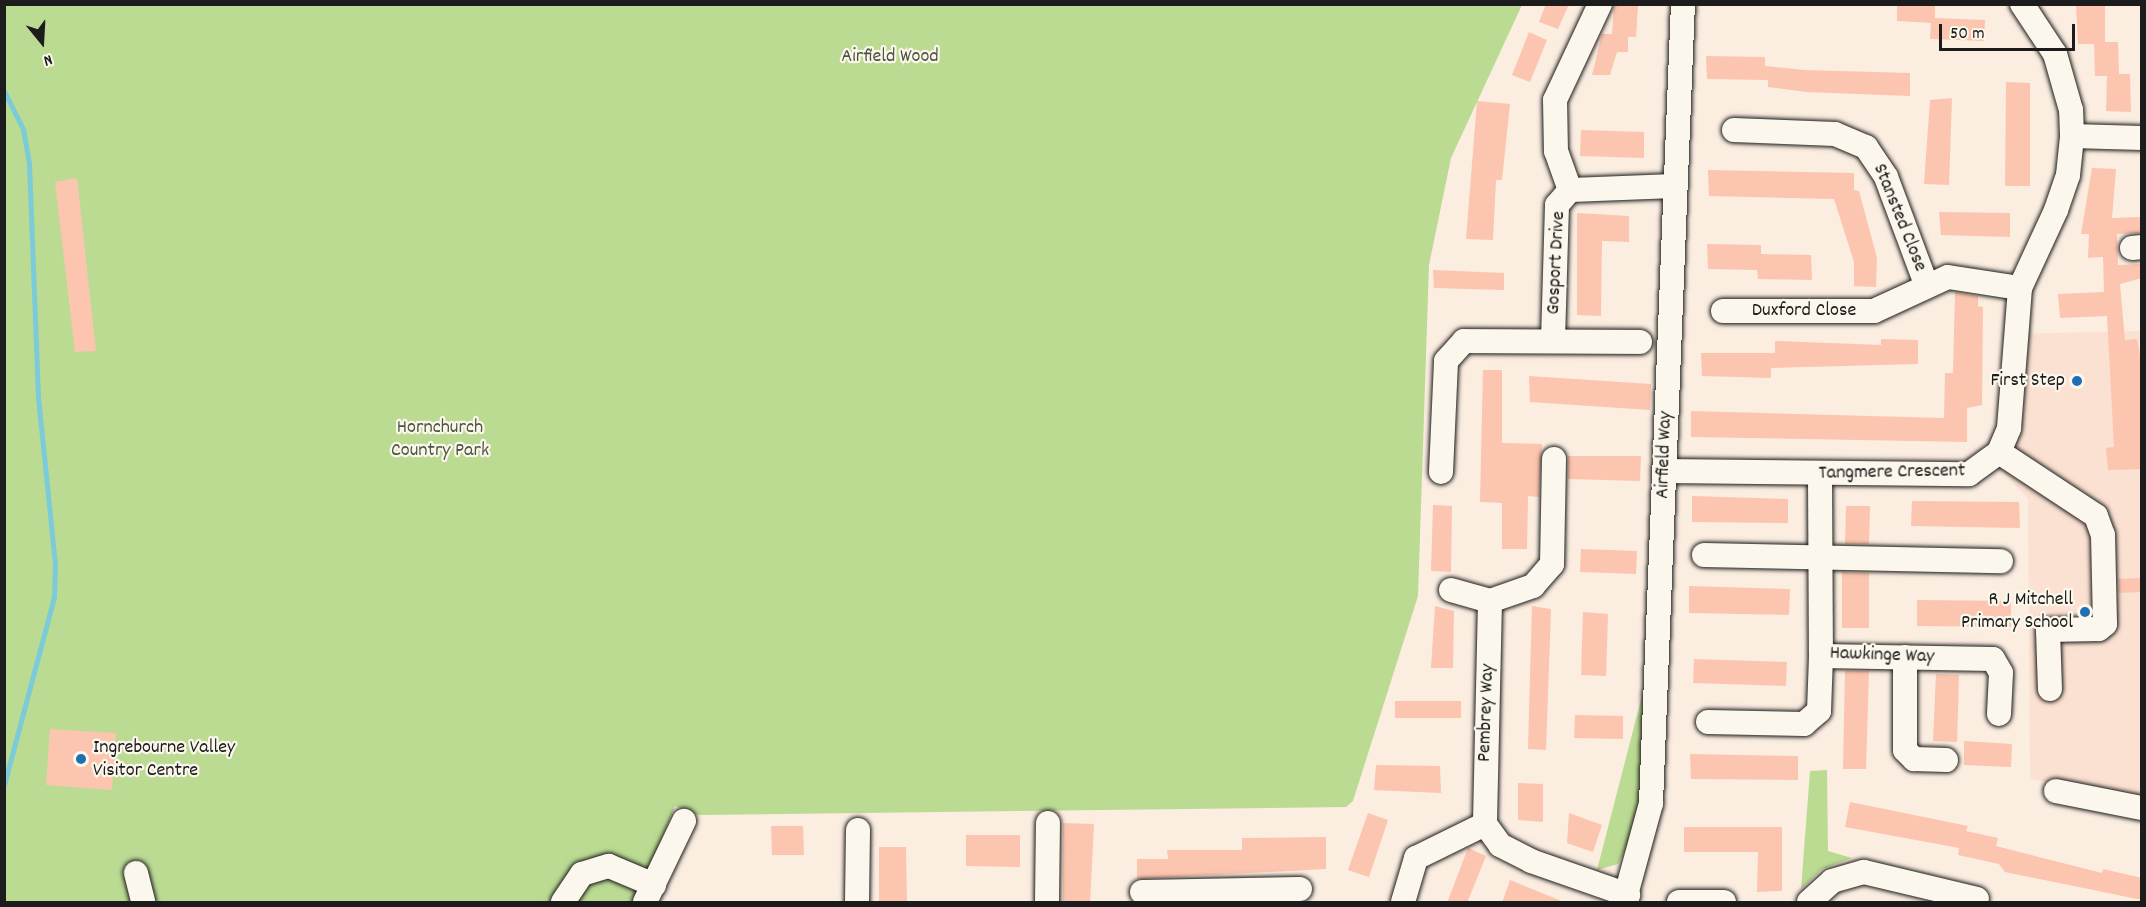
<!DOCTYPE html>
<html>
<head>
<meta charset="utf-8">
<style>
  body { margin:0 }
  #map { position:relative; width:2146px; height:907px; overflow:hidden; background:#fbede0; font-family:Dekko,sans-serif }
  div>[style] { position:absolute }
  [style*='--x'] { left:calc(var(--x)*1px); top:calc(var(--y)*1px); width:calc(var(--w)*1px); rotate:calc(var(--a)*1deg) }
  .built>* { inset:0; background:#fbe1d1 }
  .green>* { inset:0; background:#bbdb93 }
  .stream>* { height:5px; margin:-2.5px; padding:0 2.5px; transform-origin:2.5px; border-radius:2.5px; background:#7ccbd8 }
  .building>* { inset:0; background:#fcc5af }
  .roads { filter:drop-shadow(0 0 2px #1c1c1c) drop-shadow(0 0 2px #1c1c1c) }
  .minor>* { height:24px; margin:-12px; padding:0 12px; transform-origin:12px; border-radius:12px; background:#fbf7ec }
  .dots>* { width:16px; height:16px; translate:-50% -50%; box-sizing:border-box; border:3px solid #fbf7ec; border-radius:50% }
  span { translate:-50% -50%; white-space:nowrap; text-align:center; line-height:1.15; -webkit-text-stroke:4.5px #fbf7ec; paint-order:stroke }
  .park-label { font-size:20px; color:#4c5540 }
  .street-label { font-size:20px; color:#1c1c1c }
  .poi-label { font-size:20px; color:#1c1c1c }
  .right { translate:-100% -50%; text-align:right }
  .left { translate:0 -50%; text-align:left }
  .frame { position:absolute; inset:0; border:6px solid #1c1c1c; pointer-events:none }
  .north { position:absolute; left:12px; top:12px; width:60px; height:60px; -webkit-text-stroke:4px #fbf7ec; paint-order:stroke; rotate:162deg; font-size:16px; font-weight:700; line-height:24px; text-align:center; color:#1c1c1c }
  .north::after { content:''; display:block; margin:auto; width:21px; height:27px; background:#1c1c1c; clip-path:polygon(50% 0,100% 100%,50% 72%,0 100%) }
  .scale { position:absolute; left:1939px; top:24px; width:136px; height:27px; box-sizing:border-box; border:3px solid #1c1c1c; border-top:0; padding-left:8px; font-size:18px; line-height:21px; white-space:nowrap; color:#1c1c1c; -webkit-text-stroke:4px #fbf7ec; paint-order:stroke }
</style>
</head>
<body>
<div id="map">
  <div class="built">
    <i style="clip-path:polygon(2141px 331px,2141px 798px,2030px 779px,2028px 499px,1992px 460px,2013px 334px)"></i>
  </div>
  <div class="green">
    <i style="clip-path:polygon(5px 5px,1522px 5px,1451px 158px,1429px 265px,1418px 596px,1353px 801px,1346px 807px,698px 815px,675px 806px,636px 902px,5px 902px)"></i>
    <i style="clip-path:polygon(1650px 518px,1639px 810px,1632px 847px,1627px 846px,1618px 864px,1597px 870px,1643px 692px)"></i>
    <i style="clip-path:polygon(1827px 770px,1828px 851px,1852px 858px,1822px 869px,1801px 889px,1810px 771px)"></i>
  </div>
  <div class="stream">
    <i style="--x:4;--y:91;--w:42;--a:63.4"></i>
    <i style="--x:23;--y:129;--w:35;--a:80"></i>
    <i style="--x:29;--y:163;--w:234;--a:87.8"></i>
    <i style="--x:38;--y:397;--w:169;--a:84.2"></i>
    <i style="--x:55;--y:565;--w:32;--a:92"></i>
    <i style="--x:54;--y:597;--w:195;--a:104.9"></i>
  </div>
  <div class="building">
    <i style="clip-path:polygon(1546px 4px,1569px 4px,1558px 29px,1539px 22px)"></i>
    <i style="clip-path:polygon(1614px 4px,1638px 5px,1636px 37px,1628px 37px,1628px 52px,1617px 52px,1610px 75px,1592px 75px,1602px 34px,1612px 34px)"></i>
    <i style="clip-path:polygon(1897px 4px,1935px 4px,1935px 18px,1985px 20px,1984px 41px,1930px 39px,1931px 23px,1897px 21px)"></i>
    <i style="clip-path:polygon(2076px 4px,2105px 4px,2105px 42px,2118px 42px,2119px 74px,2130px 74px,2131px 112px,2106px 111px,2107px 76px,2095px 76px,2094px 44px,2078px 44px)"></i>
    <i style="clip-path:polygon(1529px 32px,1547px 40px,1530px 82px,1512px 75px)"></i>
    <i style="clip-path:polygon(1706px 56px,1765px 57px,1765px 66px,1804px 70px,1910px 73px,1910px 96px,1806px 92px,1768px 87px,1768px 80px,1707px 79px)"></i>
    <i style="clip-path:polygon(2006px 82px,2030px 83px,2030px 186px,2005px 186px)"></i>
    <i style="clip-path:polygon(1952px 98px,1949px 185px,1924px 184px,1930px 100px)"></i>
    <i style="clip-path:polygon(1477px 101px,1510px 104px,1502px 180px,1496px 180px,1493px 240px,1466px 239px)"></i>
    <i style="clip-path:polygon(1581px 130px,1644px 132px,1644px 158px,1580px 156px)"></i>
    <i style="clip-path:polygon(2092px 168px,2116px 169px,2112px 218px,2140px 217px,2140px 233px,2117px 234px,2118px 265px,2141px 264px,2142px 278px,2120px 284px,2125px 340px,2137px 339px,2142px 367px,2142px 469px,2108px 470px,2106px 448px,2114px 447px,2107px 316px,2060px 318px,2058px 294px,2104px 292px,2103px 257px,2088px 258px,2089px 234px,2081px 234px)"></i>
    <i style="clip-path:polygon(1708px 170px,1854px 173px,1854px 190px,1859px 191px,1877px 258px,1876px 287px,1854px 286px,1854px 262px,1834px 199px,1709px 196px)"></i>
    <i style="clip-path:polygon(77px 178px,96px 351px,75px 352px,55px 182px)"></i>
    <i style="clip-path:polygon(1939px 212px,2010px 213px,2010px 237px,1941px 235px)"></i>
    <i style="clip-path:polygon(1577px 213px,1629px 216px,1629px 242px,1602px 241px,1601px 316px,1577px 315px)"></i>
    <i style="clip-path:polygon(1707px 244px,1761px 245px,1761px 254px,1811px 255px,1812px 280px,1758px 279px,1757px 270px,1708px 269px)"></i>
    <i style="clip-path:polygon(1433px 270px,1504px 273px,1504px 290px,1434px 288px)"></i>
    <i style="clip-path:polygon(1955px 292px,1978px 296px,1978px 306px,1983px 307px,1982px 405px,1967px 408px,1967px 442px,1691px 437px,1691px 411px,1944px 418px,1945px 373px,1953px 373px)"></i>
    <i style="clip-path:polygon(1881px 339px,1918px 340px,1918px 364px,1771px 368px,1771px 378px,1702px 376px,1701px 353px,1775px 353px,1775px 341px,1881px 345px)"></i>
    <i style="clip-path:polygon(1483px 370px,1502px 370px,1502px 443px,1542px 444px,1539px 497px,1528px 496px,1527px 549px,1502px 549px,1502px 503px,1480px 502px)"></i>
    <i style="clip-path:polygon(1529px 376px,1651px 384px,1650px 410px,1530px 402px)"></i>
    <i style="clip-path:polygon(1568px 456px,1641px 456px,1640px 481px,1568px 479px)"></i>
    <i style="clip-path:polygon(1692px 496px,1788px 499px,1788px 523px,1692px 522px)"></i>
    <i style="clip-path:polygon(1912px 501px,2019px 502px,2020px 528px,1911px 526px)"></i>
    <i style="clip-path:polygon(1433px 505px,1452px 506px,1451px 572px,1431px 571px)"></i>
    <i style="clip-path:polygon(1846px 506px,1870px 506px,1869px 544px,1845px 544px)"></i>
    <i style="clip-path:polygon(1581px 549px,1637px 551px,1636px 574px,1580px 572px)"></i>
    <i style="clip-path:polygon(1842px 572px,1869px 573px,1869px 628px,1842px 628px)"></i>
    <i style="clip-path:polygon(2142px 578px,2142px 592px,2119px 593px,2118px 579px)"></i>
    <i style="clip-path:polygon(1689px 586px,1790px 589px,1789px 615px,1689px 613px)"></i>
    <i style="clip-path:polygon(1917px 600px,2011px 601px,2011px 627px,1917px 626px)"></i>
    <i style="clip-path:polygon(1435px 606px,1454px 611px,1453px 668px,1431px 668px)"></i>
    <i style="clip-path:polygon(1532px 606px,1551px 609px,1546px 750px,1528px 749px)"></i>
    <i style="clip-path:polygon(1583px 612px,1608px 614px,1606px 676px,1581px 675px)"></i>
    <i style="clip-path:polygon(1694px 659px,1787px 662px,1786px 686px,1693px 683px)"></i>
    <i style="clip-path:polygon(1845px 671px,1869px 671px,1866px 769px,1843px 769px)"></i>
    <i style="clip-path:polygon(1936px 674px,1959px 675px,1957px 742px,1933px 741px)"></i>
    <i style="clip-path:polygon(1395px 701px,1461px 701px,1461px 718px,1395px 718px)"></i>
    <i style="clip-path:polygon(1575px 715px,1623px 716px,1623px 739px,1574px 738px)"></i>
    <i style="clip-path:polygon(50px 729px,116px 733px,112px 790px,46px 785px)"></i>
    <i style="clip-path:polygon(1964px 741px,2012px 744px,2011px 767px,1964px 765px)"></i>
    <i style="clip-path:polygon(1690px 754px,1798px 756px,1798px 780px,1691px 779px)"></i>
    <i style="clip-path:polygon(1376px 765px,1440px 766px,1441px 793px,1374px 790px)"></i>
    <i style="clip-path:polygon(1518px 783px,1543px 784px,1543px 822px,1518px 820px)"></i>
    <i style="clip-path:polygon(1850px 802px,1968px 826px,1966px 831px,1998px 838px,1996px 846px,2102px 873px,2103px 869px,2142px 878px,2142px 900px,2005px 872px,1999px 864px,1958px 855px,1959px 848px,1845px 827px)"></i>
    <i style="clip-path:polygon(1368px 813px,1388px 820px,1369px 877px,1348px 870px)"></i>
    <i style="clip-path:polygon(1569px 813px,1602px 825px,1593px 852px,1567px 843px)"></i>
    <i style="clip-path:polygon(1063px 823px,1094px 824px,1090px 903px,1063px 903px)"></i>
    <i style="clip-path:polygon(771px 826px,803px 826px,804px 855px,772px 855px)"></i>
    <i style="clip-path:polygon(1684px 827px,1782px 827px,1782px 891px,1757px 892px,1758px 852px,1684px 852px)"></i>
    <i style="clip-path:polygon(966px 835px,1020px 835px,1020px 867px,966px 866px)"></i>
    <i style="clip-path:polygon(1326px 837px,1326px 869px,1137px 879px,1137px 859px,1168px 859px,1167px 850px,1242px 850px,1242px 838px)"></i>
    <i style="clip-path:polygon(879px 847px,906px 847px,907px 903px,879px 903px)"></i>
    <i style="clip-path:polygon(1468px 848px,1486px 856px,1467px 903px,1447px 903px)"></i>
    <i style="clip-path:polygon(1510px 880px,1564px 902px,1564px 903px,1502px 903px)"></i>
  </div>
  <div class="roads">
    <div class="minor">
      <i style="--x:1600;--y:4;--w:106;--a:115.1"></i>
      <i style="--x:1555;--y:100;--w:51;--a:88.9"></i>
      <i style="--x:1556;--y:151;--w:41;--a:70.3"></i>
      <i style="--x:1570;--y:190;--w:105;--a:-2.2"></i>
      <i style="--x:1734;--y:130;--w:101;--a:2.3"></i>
      <i style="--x:1835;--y:134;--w:34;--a:23"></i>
      <i style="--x:1866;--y:147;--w:36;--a:56"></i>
      <i style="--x:1886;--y:177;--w:114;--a:69.5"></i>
      <i style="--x:2072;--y:136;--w:70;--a:1.6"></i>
      <i style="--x:2132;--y:248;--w:10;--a:-6"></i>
      <i style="--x:1723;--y:311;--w:151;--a:0"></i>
      <i style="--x:1874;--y:311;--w:81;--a:-24.7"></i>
      <i style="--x:1948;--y:277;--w:73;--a:8.7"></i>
      <i style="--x:1553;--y:340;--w:135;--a:-88.3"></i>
      <i style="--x:1557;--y:205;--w:20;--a:-49"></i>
      <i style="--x:1999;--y:452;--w:116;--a:33.4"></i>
      <i style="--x:2096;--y:516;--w:20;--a:70"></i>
      <i style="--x:2103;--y:535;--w:89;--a:88.7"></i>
      <i style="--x:2105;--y:624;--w:8;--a:140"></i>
      <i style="--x:2099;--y:629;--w:51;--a:178.9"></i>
      <i style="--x:2048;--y:630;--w:59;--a:88.1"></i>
      <i style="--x:1664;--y:471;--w:305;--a:0.6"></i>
      <i style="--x:1969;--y:474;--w:37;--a:-36"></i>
      <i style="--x:1999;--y:452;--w:26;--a:-67"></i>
      <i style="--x:2009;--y:428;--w:140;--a:-85.5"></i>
      <i style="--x:2020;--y:288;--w:86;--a:-65.2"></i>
      <i style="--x:2056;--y:210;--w:37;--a:-71"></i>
      <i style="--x:2068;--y:175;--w:39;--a:-84"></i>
      <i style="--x:2072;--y:136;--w:26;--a:-92"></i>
      <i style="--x:2071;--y:110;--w:58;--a:-105.9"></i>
      <i style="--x:2055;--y:54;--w:60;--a:-123.4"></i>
      <i style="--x:1441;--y:472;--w:111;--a:-87.4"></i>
      <i style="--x:1446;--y:361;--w:27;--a:-48"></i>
      <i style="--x:1464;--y:341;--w:176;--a:0.3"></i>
      <i style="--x:1820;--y:475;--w:181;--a:89.7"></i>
      <i style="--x:1821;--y:656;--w:172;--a:1"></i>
      <i style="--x:1993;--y:659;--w:16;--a:60"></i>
      <i style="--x:2001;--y:673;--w:41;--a:92.8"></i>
      <i style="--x:1704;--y:555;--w:297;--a:1.2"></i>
      <i style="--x:1451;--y:590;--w:41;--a:15.8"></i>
      <i style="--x:1490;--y:601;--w:46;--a:-19.2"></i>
      <i style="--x:1533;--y:586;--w:29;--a:-49"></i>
      <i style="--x:1552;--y:564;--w:105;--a:-88.9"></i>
      <i style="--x:1490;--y:601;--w:223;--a:91.3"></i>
      <i style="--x:1485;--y:824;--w:26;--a:54"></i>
      <i style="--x:1500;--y:845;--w:35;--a:27"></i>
      <i style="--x:1531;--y:861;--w:103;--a:19.3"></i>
      <i style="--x:1905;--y:657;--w:93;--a:90"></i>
      <i style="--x:1905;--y:750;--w:13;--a:45"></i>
      <i style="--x:1914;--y:759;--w:32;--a:2"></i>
      <i style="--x:1708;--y:722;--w:96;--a:1.2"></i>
      <i style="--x:1804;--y:724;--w:20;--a:-41"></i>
      <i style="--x:1819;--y:711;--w:55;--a:-87.9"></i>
      <i style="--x:2056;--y:791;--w:88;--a:11.2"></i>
      <i style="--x:136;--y:873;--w:30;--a:76"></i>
      <i style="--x:1142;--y:892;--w:158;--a:-1.1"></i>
      <i style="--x:563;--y:902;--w:34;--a:-56"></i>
      <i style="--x:582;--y:874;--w:28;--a:-17"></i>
      <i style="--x:609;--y:866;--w:49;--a:22.9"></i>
      <i style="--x:645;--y:902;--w:90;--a:-64.3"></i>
      <i style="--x:857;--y:902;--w:72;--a:-89.2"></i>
      <i style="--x:1047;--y:902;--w:79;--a:-89.3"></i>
      <i style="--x:1403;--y:902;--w:46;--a:-73.5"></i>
      <i style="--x:1416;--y:858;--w:77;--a:-26.2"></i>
      <i style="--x:1624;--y:902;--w:103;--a:-74.7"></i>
      <i style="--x:1651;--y:803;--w:800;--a:-87.71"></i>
      <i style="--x:1679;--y:902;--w:45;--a:0"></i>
      <i style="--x:1809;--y:902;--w:31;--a:-42"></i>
      <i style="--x:1832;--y:881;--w:33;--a:-16"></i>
      <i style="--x:1864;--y:872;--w:116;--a:13.4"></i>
    </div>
  </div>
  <div class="dots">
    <i style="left:2077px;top:381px;background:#1f6fb2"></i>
    <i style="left:2085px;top:612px;background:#1f6fb2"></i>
    <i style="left:81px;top:759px;background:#1f6fb2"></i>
  </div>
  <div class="park-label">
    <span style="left:890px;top:57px">Airfield Wood</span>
    <span style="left:440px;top:440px">Hornchurch<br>Country Park</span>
  </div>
  <div class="street-label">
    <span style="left:1899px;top:218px;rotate:68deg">Stansted Close</span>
    <span style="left:1557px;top:263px;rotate:-87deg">Gosport Drive</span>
    <span style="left:1804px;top:311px">Duxford Close</span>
    <span style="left:1665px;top:455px;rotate:-88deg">Airfield Way</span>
    <span style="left:1892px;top:473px;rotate:-1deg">Tangmere Crescent</span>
    <span style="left:1882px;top:656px;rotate:2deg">Hawkinge Way</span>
    <span style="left:1487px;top:713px;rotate:-88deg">Pembrey Way</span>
  </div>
  <div class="poi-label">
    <span class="right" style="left:2065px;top:381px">First Step</span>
    <span class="right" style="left:2073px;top:612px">R J Mitchell<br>Primary School</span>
    <span class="left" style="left:93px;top:760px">Ingrebourne Valley<br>Visitor Centre</span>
  </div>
  <div class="frame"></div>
  <div class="north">N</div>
  <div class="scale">50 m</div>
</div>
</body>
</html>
